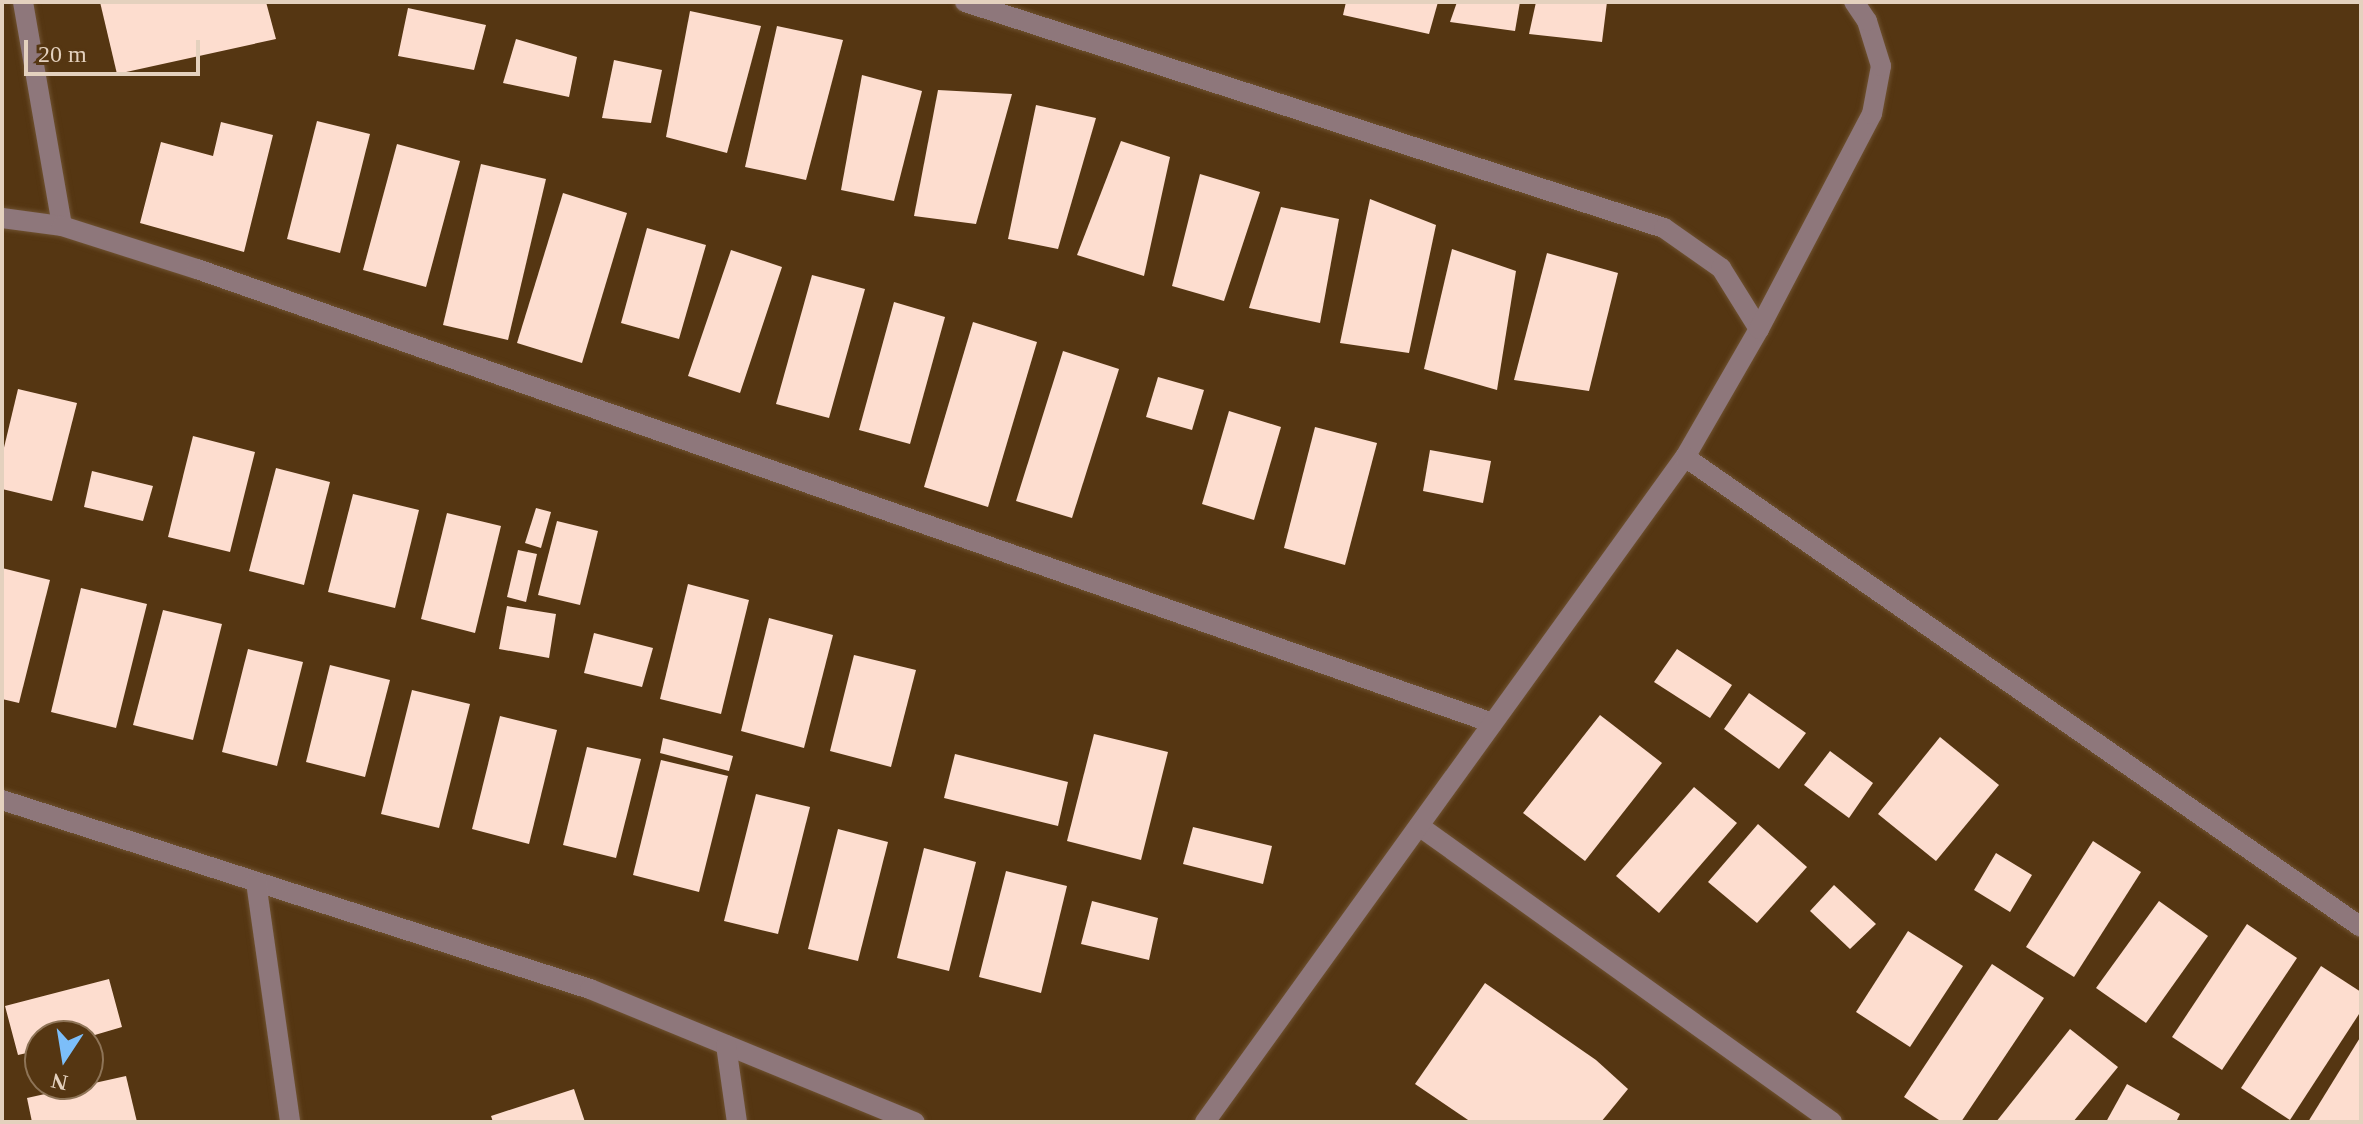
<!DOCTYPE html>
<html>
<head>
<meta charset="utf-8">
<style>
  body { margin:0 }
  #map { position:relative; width:2363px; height:1124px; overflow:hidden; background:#553612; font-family:Georgia,serif }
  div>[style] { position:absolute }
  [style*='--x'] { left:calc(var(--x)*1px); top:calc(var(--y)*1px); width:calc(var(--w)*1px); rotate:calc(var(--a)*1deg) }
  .building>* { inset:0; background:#fdddcf }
  .roads { filter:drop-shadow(0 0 2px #6f5231) drop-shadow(0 0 2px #6f5231) }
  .minor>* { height:20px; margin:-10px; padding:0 10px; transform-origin:10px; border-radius:10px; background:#8e777b }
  span { translate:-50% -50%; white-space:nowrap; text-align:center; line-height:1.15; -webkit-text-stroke:8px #553612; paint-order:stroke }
  .frame { position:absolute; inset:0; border:4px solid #e4d1be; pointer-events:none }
  .north { position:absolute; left:24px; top:1020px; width:80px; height:80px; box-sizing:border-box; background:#553612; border:2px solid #8e7457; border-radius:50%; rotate:192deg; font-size:22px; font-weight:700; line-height:32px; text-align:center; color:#e4d1be }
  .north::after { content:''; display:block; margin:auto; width:28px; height:36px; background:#7cbef9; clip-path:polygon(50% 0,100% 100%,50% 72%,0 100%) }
  .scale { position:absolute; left:24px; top:40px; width:176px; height:36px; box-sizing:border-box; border:4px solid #e4d1be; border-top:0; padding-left:10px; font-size:24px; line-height:28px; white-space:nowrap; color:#e4d1be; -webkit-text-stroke:6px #553612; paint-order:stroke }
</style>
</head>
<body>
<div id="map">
  <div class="building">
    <i style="clip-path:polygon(100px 2px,266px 2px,276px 39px,117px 74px)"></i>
    <i style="clip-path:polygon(1346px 2px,1438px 2px,1429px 34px,1343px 15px)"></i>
    <i style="clip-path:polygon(1457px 2px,1520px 2px,1515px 31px,1450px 22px)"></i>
    <i style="clip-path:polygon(1536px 2px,1607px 2px,1602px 42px,1529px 34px)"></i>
    <i style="clip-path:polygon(408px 8px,486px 25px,474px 70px,398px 56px)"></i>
    <i style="clip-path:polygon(690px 11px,761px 26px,727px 153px,666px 137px)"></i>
    <i style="clip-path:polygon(777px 26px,843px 40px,806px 180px,745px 167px)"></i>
    <i style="clip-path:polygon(516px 39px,577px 57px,569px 97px,503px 83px)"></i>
    <i style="clip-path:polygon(614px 60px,662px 70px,651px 123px,602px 118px)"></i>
    <i style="clip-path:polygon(862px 75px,922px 91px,894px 201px,841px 190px)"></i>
    <i style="clip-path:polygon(938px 90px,1012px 94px,976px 224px,914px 216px)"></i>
    <i style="clip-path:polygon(1036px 105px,1096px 118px,1058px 249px,1008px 239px)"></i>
    <i style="clip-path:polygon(317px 121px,370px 134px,340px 253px,287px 239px)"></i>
    <i style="clip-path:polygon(221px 122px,273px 135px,244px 252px,140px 223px,161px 142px,213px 156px)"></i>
    <i style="clip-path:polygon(1121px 141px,1170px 157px,1144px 276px,1077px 255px)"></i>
    <i style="clip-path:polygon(397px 144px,460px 161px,426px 287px,363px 270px)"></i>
    <i style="clip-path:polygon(481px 164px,546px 179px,508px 340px,443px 325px)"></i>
    <i style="clip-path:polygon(1200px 174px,1260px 192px,1224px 301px,1172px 286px)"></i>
    <i style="clip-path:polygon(563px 193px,627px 213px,582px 363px,517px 343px)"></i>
    <i style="clip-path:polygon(1370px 199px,1436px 225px,1409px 353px,1340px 343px)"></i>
    <i style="clip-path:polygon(1281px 207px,1339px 219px,1320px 323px,1249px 308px)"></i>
    <i style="clip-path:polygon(647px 228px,706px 245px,679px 339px,621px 323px)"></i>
    <i style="clip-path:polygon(1452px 249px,1516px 271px,1497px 390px,1424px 369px)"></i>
    <i style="clip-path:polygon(731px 250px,782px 267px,740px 393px,688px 376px)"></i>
    <i style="clip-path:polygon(1547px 253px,1618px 273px,1589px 391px,1514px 380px)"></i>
    <i style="clip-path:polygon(812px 275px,865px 289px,829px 418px,776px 404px)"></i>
    <i style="clip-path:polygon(894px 302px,945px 317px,910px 444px,859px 430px)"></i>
    <i style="clip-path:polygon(973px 322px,1037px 342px,988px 507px,924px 487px)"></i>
    <i style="clip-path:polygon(1063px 351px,1119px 369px,1072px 518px,1016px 501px)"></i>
    <i style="clip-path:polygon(1158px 377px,1204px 390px,1192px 430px,1146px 417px)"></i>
    <i style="clip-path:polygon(18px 389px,77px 403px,52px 501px,2px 489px,2px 456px)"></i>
    <i style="clip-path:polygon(1229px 411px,1281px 427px,1254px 520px,1202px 504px)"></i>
    <i style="clip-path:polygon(1315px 427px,1377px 443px,1345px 565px,1284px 548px)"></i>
    <i style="clip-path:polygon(193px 436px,255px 452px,230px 552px,168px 537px)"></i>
    <i style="clip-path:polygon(1430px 450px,1491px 461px,1483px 503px,1423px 491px)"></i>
    <i style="clip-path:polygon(276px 468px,330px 482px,304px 585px,249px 571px)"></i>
    <i style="clip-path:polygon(92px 471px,153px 486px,143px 521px,84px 507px)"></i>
    <i style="clip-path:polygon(353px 494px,419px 510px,395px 608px,328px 592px)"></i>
    <i style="clip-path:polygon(536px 508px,551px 512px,541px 548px,525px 543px)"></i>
    <i style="clip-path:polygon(447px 513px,501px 526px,475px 633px,421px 619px)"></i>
    <i style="clip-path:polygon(557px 521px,598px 531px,580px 605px,538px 595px)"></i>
    <i style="clip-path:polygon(518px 550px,537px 554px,526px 602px,507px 597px)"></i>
    <i style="clip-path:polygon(2px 568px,50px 580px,19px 703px,2px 699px)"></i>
    <i style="clip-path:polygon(688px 584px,749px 600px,721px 714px,660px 699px)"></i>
    <i style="clip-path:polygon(81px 588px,147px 604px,116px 728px,51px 712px)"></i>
    <i style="clip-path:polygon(507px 606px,556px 614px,549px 658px,499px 649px)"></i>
    <i style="clip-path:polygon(163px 610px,222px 624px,193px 740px,133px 725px)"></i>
    <i style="clip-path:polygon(769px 618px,833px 635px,804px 748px,741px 731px)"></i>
    <i style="clip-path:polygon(594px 633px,653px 648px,642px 687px,584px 673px)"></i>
    <i style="clip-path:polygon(248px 649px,303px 662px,277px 766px,222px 752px)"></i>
    <i style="clip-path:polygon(1677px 649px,1732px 685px,1710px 718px,1654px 682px)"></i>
    <i style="clip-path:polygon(854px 655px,916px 670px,891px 767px,830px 751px)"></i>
    <i style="clip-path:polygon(330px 665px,390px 680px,365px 777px,306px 762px)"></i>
    <i style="clip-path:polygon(412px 690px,470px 704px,439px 828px,381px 814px)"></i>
    <i style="clip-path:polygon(1749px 693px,1806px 733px,1779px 769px,1724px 729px)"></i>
    <i style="clip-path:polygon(1600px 715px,1662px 763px,1585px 861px,1523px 813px)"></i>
    <i style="clip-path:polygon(500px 716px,557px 730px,529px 844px,472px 829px)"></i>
    <i style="clip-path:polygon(1094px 734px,1168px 752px,1141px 860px,1067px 841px)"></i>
    <i style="clip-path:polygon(1940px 737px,1999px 785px,1936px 861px,1878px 814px)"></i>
    <i style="clip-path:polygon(663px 738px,733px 756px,729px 771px,660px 753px)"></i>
    <i style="clip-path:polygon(587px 747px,641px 759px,616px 858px,563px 845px)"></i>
    <i style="clip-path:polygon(1830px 751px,1873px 783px,1849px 818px,1804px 785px)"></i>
    <i style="clip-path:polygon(955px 754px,1068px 782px,1058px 826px,944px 798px)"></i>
    <i style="clip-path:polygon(661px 760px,728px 776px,699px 892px,633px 875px)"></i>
    <i style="clip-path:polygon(1694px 787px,1737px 823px,1659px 913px,1616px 876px)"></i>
    <i style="clip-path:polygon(756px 794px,810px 807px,778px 934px,724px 921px)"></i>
    <i style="clip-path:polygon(1758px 824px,1807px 867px,1757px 923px,1708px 882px)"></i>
    <i style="clip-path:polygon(1193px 827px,1272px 846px,1263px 884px,1183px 864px)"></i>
    <i style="clip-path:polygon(838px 829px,888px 842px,858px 961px,808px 949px)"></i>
    <i style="clip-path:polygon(2093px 841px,2141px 872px,2074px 977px,2026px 947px)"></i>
    <i style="clip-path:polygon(924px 848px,976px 862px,949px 971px,897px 958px)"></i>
    <i style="clip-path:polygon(1996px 853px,2032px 875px,2010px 912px,1974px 890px)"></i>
    <i style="clip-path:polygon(1006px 871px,1067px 886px,1041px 993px,979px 977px)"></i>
    <i style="clip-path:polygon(1834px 885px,1876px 924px,1850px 949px,1810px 911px)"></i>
    <i style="clip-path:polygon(1092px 901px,1158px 918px,1149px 960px,1081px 944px)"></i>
    <i style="clip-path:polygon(2159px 901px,2208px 936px,2146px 1023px,2096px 988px)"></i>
    <i style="clip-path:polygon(2247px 924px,2297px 958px,2222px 1070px,2172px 1037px)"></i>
    <i style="clip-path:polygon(1908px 931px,1963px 966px,1910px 1047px,1856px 1012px)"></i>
    <i style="clip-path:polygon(1992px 964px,2044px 998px,1961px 1122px,1942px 1122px,1904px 1097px)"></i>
    <i style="clip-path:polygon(2321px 966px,2361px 992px,2361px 1011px,2290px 1120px,2241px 1088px)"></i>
    <i style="clip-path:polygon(109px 979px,122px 1027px,88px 1037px,40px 1036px,40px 1050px,18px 1055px,5px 1006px)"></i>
    <i style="clip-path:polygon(1485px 983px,1596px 1060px,1628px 1089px,1601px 1122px,1471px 1122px,1415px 1084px)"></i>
    <i style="clip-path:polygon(2070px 1029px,2118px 1067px,2073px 1122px,1996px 1122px)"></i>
    <i style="clip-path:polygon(2361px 1036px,2361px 1122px,2308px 1122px)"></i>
    <i style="clip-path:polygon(126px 1076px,137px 1122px,32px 1122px,27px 1098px)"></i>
    <i style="clip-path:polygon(2127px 1084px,2180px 1114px,2176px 1122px,2106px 1122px)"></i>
    <i style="clip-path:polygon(574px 1089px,585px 1122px,493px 1122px,491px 1116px)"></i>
  </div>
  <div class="roads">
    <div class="minor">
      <i style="--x:23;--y:2;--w:227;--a:80.1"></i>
      <i style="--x:965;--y:2;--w:735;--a:17.92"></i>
      <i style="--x:1664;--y:228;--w:70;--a:35.1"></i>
      <i style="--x:1721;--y:268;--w:72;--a:58.1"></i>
      <i style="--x:1759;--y:329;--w:148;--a:120"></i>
      <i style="--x:2;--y:218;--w:61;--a:7.6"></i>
      <i style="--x:62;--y:226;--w:142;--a:17.7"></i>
      <i style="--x:197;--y:269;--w:1373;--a:19.31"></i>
      <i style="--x:1759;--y:329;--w:243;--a:-62.3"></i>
      <i style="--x:1872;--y:114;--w:49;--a:-79.4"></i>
      <i style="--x:1881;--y:66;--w:47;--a:-107.3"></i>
      <i style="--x:1867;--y:21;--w:23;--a:-124"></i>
      <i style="--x:2;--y:800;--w:618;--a:17.82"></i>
      <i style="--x:590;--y:989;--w:351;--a:22.3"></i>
      <i style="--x:1419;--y:826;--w:508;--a:35.63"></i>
      <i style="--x:256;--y:882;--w:242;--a:81.9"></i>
      <i style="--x:726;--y:1045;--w:78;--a:81.9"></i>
      <i style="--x:1205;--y:1122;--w:820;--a:-54.18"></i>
      <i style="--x:1685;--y:457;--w:823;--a:34.81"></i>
    </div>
  </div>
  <div class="frame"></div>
  <div class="north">N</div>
  <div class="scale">20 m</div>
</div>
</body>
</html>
